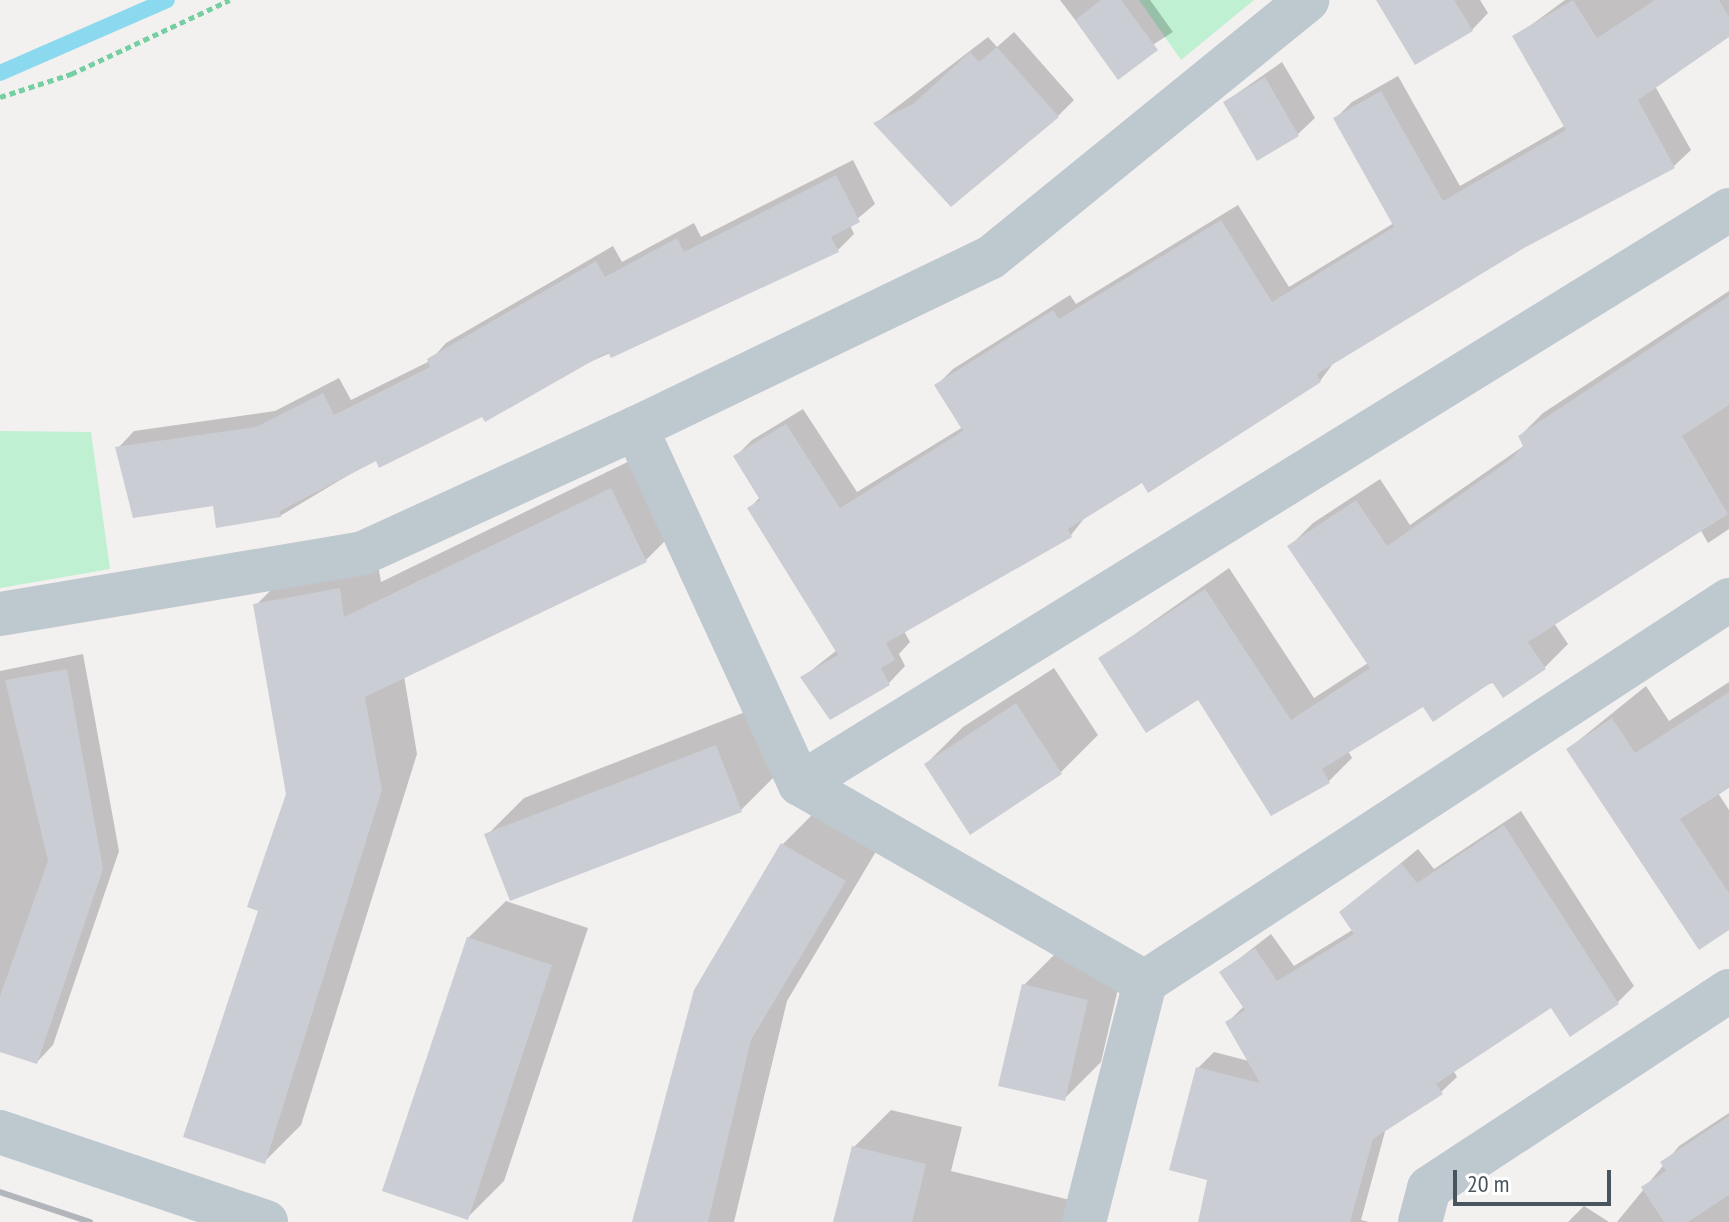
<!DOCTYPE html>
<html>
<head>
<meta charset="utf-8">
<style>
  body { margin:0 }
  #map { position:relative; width:1729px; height:1222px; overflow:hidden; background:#f3f0f0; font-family:"PT Sans Narrow",sans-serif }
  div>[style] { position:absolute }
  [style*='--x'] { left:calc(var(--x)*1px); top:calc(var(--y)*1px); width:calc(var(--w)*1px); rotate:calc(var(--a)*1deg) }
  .green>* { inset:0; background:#bff0d2 }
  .shadow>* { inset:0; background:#0003 }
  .stream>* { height:16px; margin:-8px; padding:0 8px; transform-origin:8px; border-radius:8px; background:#8bd9ee }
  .building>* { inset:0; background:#cacdd3 }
  .path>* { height:5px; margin-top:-2.5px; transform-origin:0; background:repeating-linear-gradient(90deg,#76cfa3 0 6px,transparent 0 10px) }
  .minor>* { height:44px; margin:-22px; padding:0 22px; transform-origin:22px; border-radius:22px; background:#bec8cf }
  .rail>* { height:6px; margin:-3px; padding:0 3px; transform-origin:3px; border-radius:3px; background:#b2b6bb }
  span { translate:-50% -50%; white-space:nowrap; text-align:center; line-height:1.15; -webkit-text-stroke:8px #fff; paint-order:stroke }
  .scale { position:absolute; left:1453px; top:1170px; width:158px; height:36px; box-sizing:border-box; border:4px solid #48545e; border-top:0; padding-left:10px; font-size:24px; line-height:28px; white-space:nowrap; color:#48545e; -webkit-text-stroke:6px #fff; paint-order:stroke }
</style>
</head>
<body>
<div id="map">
  <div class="green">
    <i style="clip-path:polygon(1139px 0,1254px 0,1181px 60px)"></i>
    <i style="clip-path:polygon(0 431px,91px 432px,110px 569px,0 588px)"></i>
  </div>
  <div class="shadow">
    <i style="clip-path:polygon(1060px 0,1150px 0,1173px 32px,1113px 70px)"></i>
    <i style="clip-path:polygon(1378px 0,1480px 0,1488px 13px,1472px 30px)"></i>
    <i style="clip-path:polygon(1565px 0,1729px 0,1729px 35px,1655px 86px,1691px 150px,1674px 166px,1523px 247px,1335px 361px,1320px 381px,1143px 480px,1086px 516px,1071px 535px,904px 631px,910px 642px,899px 654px,905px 666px,889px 683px,803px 677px,837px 650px,750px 508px,760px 497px,735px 457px,752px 440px,803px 409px,857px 492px,963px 427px,937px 385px,953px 369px,1070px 295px,1076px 304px,1238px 205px,1289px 287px,1394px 223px,1335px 119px,1352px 102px,1398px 76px,1460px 186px,1566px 125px,1515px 37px)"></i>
    <i style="clip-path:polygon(1014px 32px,1074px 100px,1058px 116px,876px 123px,988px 37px,997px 47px)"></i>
    <i style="clip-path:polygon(1282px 62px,1315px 118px,1298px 134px,1225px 102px)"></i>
    <i style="clip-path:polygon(853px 160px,875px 204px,850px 225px,854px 234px,838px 250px,377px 458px,280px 516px,214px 504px,118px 448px,134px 431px,275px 411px,339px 378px,351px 400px,430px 361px,446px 343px,613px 246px,622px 262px,694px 223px,701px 237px)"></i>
    <i style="clip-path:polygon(1729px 291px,1729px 529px,1708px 543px,1700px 529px,1554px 623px,1568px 644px,1545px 667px,1424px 704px,1348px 751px,1352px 758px,1329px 781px,1271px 813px,1199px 697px,1101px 658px,1229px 568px,1314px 698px,1368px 663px,1290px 546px,1313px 523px,1380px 479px,1410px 525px,1525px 445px,1520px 436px,1543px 413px)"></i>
    <i style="clip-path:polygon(648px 452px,683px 523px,646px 560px,404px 676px,417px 754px,301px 1125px,264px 1162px,261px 909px,288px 794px,256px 605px,293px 568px,376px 553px,381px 582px)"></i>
    <i style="clip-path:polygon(83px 654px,119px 851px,53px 1045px,37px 1062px,0 1050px,0 671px)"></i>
    <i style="clip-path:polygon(1054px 668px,1098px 735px,1061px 772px,971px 832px,926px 764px,963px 727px)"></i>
    <i style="clip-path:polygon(1729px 682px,1729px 786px,1718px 793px,1729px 810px,1729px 927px,1568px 749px,1646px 686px,1669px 721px)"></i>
    <i style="clip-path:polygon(753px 709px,778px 773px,741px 810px,487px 835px,524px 798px)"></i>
    <i style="clip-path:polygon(820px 807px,881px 843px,787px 1001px,734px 1222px,635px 1222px,696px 990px,783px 844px)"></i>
    <i style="clip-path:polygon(1521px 811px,1634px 986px,1618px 1002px,1551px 1006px,1453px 1070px,1457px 1077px,1441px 1092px,1386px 1128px,1361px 1220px,1369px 1222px,1199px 1222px,1210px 1178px,1198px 1068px,1214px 1052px,1249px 1061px,1227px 1023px,1243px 1007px,1222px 972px,1271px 934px,1294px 966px,1354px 929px,1342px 912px,1418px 849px,1434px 869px)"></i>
    <i style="clip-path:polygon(506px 901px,588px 928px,504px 1181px,467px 1218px,468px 938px)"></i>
    <i style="clip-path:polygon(1061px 948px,1124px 963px,1101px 1062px,1064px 1099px,1024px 985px)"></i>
    <i style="clip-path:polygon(891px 1110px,962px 1127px,951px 1171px,1078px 1202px,1073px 1222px,835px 1222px,854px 1147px)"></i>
    <i style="clip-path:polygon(1729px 1113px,1729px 1222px,1617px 1222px,1679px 1146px)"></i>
    <i style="clip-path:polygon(1584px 1206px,1609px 1222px,1568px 1222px)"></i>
  </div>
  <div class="stream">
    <i style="--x:0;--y:73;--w:182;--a:-23.6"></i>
  </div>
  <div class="building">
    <i style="clip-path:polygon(1101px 0,1121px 0,1158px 50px,1118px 80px,1075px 20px)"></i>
    <i style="clip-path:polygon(1376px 0,1454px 0,1473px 31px,1415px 65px)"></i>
    <i style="clip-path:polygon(1573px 0,1597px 38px,1655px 0,1719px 0,1729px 17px,1729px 37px,1638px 100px,1675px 168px,1524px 248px,1317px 374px,1321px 382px,1148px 493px,1142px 483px,1068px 529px,1072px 537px,886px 643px,895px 660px,881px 668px,890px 685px,830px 720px,800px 677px,838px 655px,747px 508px,760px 500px,733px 456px,786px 424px,840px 508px,963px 431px,934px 385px,1053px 310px,1059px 319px,1221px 220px,1272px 302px,1394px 227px,1333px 118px,1381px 91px,1443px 201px,1566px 130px,1512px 36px)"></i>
    <i style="clip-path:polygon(997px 47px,1059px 117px,951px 207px,873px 123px,913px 104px,970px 52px,979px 62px)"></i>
    <i style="clip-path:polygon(1265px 77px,1299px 136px,1257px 161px,1223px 102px)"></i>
    <i style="clip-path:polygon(836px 175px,860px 222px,831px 237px,839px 252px,611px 358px,608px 352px,485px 422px,482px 417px,379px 468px,376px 461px,280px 511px,281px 517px,216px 528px,213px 506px,133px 518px,115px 447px,256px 427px,323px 393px,334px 415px,430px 367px,427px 359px,596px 261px,605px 277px,677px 238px,684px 252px)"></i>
    <i style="clip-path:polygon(1729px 296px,1729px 405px,1682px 436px,1728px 514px,1528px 642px,1546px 669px,1503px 698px,1492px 682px,1433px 722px,1423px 707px,1322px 769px,1330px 783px,1271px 816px,1198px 700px,1146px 733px,1098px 658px,1205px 589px,1291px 720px,1370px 668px,1287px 546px,1356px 500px,1387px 546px,1510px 460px,1523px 446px,1518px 436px)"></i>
    <i style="clip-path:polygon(611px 488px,647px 562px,365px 697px,382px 790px,265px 1164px,183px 1137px,258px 911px,247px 907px,286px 794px,253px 604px,340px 588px,344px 617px)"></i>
    <i style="clip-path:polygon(67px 669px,103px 869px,37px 1064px,0 1052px,0 996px,48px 861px,5px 680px)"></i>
    <i style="clip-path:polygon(1729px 692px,1729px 788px,1680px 819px,1729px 893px,1729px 930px,1699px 950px,1566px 749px,1612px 718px,1635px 753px)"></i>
    <i style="clip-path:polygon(1016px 703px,1062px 774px,970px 835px,924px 764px)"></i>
    <i style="clip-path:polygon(716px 745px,742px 812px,510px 901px,484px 834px)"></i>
    <i style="clip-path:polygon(1504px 825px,1619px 1004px,1570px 1037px,1551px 1008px,1436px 1084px,1443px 1094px,1373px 1139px,1350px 1222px,1198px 1222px,1207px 1180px,1169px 1170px,1196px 1067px,1260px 1083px,1225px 1022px,1245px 1010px,1219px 972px,1255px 948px,1277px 981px,1354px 934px,1339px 912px,1401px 863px,1417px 883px)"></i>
    <i style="clip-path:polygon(781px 843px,846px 881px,751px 1040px,708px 1222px,632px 1222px,694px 990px)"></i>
    <i style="clip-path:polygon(467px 937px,552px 965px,468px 1220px,382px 1191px)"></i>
    <i style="clip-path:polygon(1022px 984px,1088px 1000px,1065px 1101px,998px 1086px)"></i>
    <i style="clip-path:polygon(1729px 1116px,1729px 1195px,1688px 1222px,1664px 1222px,1641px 1187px,1666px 1171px,1660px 1162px)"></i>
    <i style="clip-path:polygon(852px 1146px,926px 1164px,912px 1222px,833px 1222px)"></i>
  </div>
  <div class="path">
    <i style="--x:0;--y:97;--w:75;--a:-17.9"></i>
    <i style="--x:71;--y:74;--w:175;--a:-25"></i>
  </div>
  <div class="minor">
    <i style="--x:636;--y:428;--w:392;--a:65.3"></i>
    <i style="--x:800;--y:784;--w:398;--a:29.9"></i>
    <i style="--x:0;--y:614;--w:368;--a:-9.5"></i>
    <i style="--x:363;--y:553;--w:300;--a:-24.6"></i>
    <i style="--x:636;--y:428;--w:393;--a:-25.7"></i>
    <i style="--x:990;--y:258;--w:409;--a:-39.1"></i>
    <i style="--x:800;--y:784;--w:1092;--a:-31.71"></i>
    <i style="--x:0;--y:1132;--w:281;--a:18.7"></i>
    <i style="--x:1084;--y:1222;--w:248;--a:-75.7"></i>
    <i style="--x:1145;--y:982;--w:698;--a:-33.19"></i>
    <i style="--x:1420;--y:1222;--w:35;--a:-75"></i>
    <i style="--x:1429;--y:1188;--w:359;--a:-33.3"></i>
  </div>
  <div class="rail">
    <i style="--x:0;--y:1192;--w:95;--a:18.4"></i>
  </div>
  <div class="scale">20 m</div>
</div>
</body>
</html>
